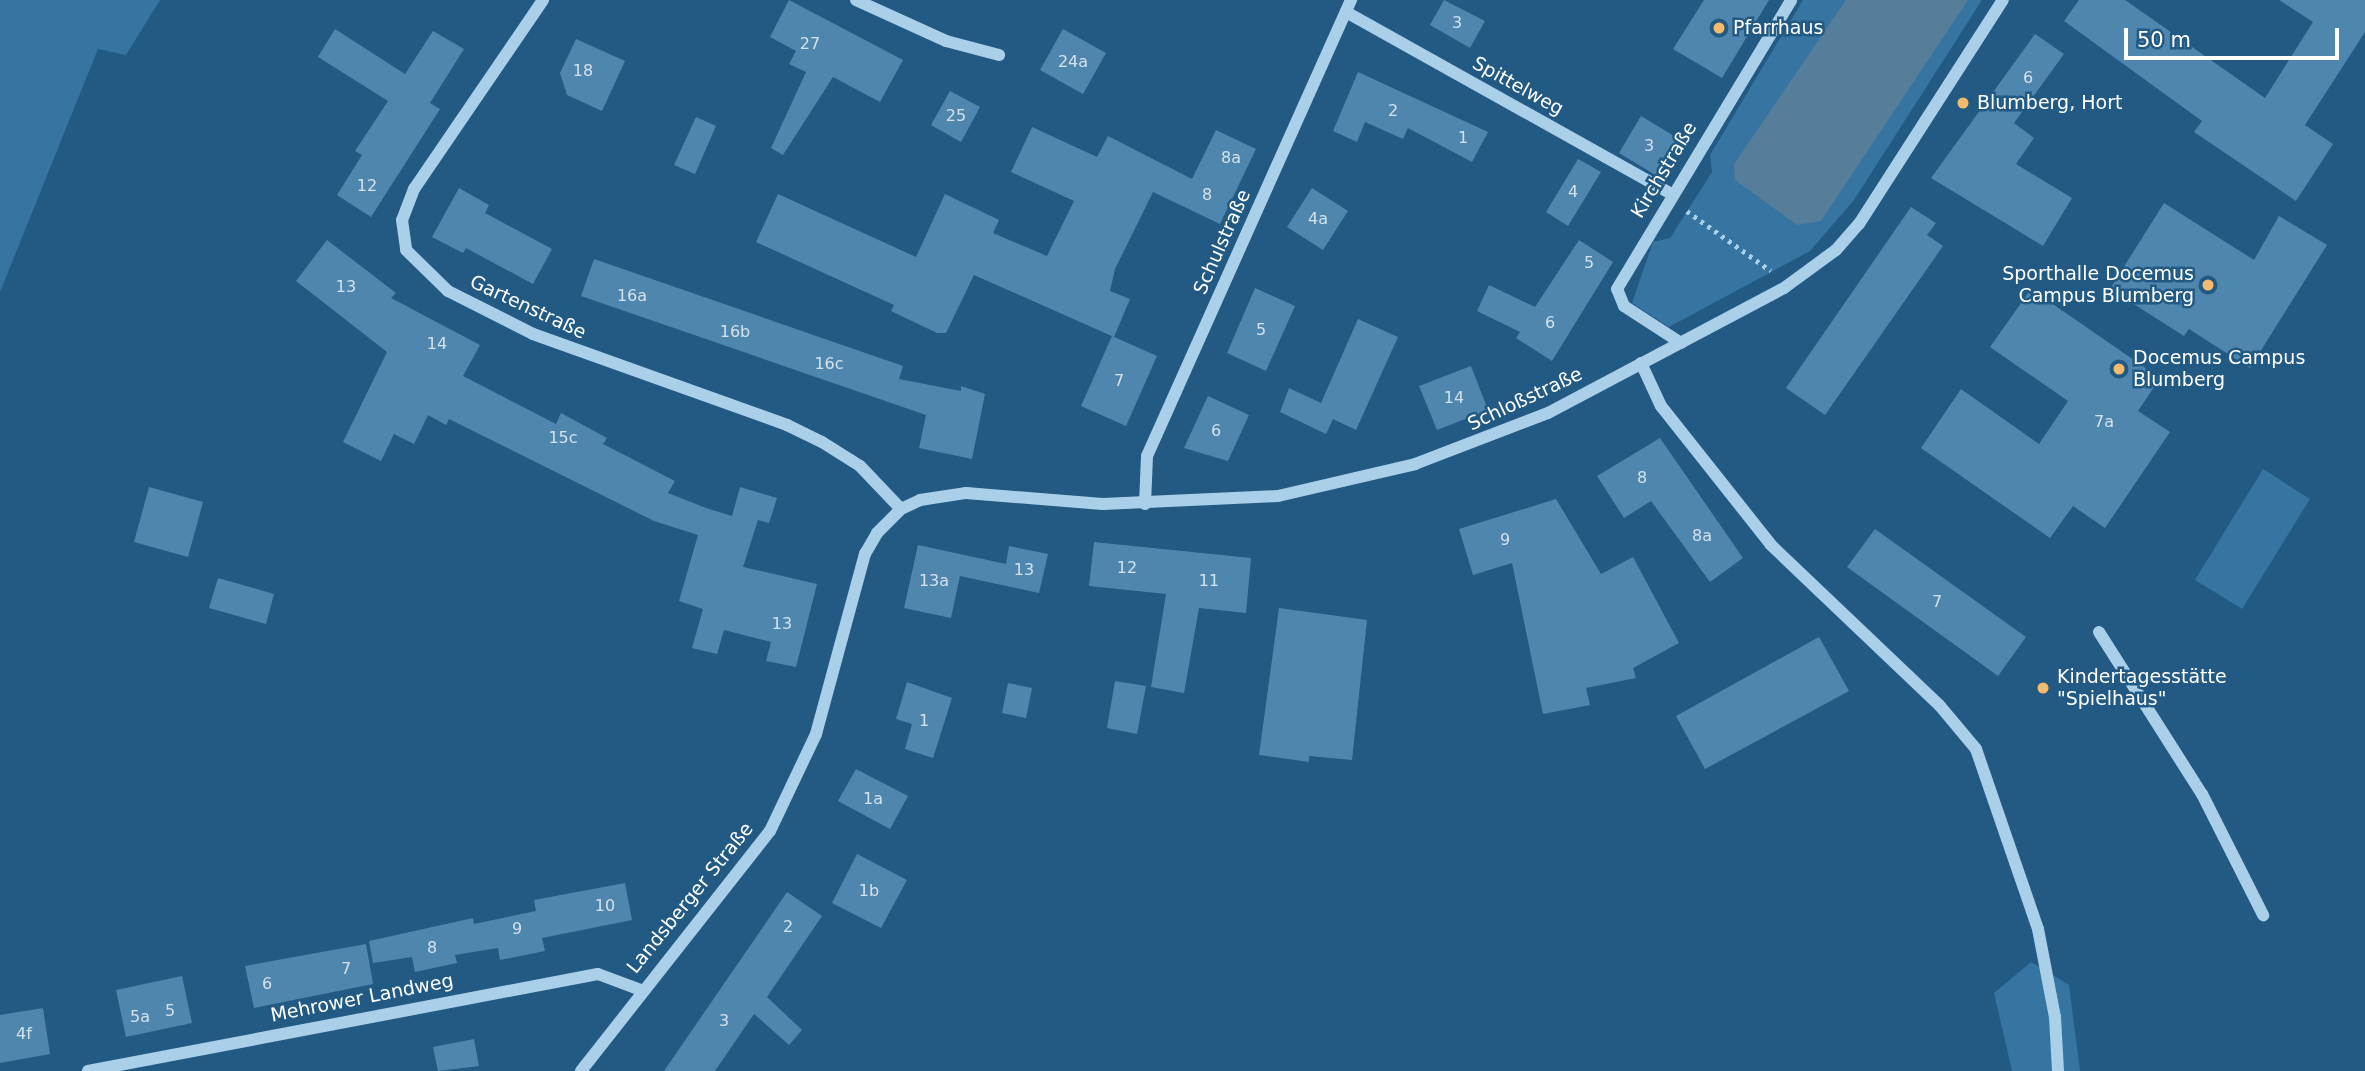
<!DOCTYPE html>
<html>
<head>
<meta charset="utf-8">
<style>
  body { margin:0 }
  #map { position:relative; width:2365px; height:1071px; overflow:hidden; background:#225a84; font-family:"DejaVu Sans",sans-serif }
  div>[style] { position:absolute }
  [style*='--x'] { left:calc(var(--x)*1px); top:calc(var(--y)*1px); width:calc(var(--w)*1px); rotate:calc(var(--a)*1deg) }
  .green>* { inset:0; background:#3674a1 }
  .water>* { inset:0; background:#567e9b }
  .building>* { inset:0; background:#4e86ae }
  .path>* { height:4.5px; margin-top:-2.25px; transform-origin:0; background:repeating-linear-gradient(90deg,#aacfe9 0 3.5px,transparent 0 8.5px) }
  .minor>* { height:12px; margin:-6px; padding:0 6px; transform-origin:6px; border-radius:6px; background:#aacfe9 }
  .dots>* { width:19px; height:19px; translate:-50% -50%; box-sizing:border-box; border:4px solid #225a84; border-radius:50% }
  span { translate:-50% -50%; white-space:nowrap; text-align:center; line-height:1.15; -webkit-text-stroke:5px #225a84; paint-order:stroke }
  .number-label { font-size:16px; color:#d3e1eb }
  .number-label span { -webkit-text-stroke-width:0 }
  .poi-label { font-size:19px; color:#fff }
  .left { translate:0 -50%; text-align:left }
  .right { translate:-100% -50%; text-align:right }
  .street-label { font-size:19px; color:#fff }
  .scale { position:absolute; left:2124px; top:28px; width:215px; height:32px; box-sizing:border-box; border:4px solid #fff; border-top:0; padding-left:9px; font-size:21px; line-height:24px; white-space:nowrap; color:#fff; -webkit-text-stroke:5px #225a84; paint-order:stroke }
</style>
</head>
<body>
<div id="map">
  <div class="green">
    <i style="clip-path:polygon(0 0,160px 0,126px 55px,98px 49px,0 292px)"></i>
    <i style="clip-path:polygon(1803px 0,1982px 0,1854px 200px,1810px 251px,1669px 327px,1632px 303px,1653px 242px,1670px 238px,1712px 172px,1710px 155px)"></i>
    <i style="clip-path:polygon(2263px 469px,2310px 499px,2242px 609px,2195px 580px)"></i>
    <i style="clip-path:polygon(2031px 962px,2069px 985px,2080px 1071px,2012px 1071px,1994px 993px)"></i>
  </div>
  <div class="water">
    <i style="clip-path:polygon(1846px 0,1968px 0,1821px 221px,1797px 225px,1735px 180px,1734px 164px)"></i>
  </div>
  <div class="building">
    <i style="clip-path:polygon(789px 0,903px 60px,880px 102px,833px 77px,783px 155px,771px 148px,806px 72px,789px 64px,796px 51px,770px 37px)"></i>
    <i style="clip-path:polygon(1444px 0,1485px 21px,1470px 48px,1430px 25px)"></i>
    <i style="clip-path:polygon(1704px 0,1769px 0,1722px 78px,1673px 49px)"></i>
    <i style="clip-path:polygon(2079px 0,2125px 0,2265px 98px,2313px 22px,2279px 0,2365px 0,2365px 32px,2305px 125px,2333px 144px,2296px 201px,2194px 132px,2202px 121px,2064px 21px)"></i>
    <i style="clip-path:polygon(335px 29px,405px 74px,433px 31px,464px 49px,430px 103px,440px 109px,371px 217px,337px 195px,362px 155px,355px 151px,388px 101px,318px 57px)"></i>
    <i style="clip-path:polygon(1063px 29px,1106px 53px,1083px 94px,1040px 70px)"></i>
    <i style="clip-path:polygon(2035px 34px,2064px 54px,2014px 123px,2034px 138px,2016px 164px,2072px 198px,2043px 246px,1931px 178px)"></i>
    <i style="clip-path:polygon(576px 39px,625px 61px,602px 111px,567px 95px,560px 73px)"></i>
    <i style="clip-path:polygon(1358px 72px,1488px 132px,1472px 162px,1408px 128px,1403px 139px,1365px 122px,1357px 142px,1333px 131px)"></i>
    <i style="clip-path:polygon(950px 91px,980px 107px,961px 142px,931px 125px)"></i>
    <i style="clip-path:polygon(1641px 116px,1679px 139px,1657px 176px,1619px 153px)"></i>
    <i style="clip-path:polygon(696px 117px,716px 126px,695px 174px,674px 165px)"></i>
    <i style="clip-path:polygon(1032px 127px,1097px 157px,1108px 136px,1192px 179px,1216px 130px,1256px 149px,1220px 224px,1153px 192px,1115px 269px,1110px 291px,1130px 299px,1114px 337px,974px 275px,946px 333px,937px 333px,891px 311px,894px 305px,756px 242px,778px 194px,916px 257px,945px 194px,999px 220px,993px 233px,1047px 256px,1074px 201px,1011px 172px)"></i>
    <i style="clip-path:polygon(1578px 159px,1601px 172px,1568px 226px,1546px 212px)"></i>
    <i style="clip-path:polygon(459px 188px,489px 205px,485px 213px,552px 249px,533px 284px,466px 248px,463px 253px,432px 237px)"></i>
    <i style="clip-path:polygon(1312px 188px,1348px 211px,1323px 250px,1287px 227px)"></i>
    <i style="clip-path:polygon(2164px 203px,2254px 260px,2279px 216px,2327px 245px,2250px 368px,2189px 329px,2184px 336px,2110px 289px)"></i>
    <i style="clip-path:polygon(1911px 207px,1936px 223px,1927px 235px,1943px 246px,1825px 415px,1786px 388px)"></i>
    <i style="clip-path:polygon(327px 240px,396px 293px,391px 298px,480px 345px,463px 376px,556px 424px,561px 413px,607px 438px,603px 444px,675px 481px,668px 493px,706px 508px,732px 516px,740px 487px,777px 498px,769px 523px,758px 520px,743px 567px,817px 584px,796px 667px,766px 661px,771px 642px,724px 630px,717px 654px,692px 648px,703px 609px,679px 601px,698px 535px,654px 521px,449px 419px,446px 425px,428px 415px,414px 444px,394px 434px,381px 461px,343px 442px,387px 352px,296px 281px)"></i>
    <i style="clip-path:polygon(1579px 240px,1613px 262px,1552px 361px,1516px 338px,1520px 332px,1477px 311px,1489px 285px,1535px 307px)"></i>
    <i style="clip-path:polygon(594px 259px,903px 366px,899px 379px,961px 391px,961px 386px,985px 394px,972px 459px,919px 448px,926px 415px,581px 296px)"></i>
    <i style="clip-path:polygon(1255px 288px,1295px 306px,1266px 371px,1227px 353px)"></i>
    <i style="clip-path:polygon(2031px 289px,2160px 378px,2138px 411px,2170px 432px,2105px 528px,2073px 506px,2050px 538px,1921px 448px,1961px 389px,2039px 444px,2068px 401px,1990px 347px)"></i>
    <i style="clip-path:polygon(1358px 319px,1398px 337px,1356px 430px,1333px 419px,1326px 434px,1280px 412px,1289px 388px,1321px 403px)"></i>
    <i style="clip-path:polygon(1112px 336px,1157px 356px,1126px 426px,1081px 406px)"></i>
    <i style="clip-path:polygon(1471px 366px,1488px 410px,1437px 430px,1419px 386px)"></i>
    <i style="clip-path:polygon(1208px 396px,1249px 415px,1228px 461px,1184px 448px)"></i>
    <i style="clip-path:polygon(1660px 438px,1743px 558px,1710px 582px,1651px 501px,1624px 518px,1597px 476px)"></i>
    <i style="clip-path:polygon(149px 487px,203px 502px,188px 557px,134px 542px)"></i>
    <i style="clip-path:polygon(1556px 499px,1601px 574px,1633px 557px,1679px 643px,1633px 668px,1636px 678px,1586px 688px,1590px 705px,1543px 714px,1512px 563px,1473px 575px,1459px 529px)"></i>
    <i style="clip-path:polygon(1875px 529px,2026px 637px,1998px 676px,1847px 567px)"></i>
    <i style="clip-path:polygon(1094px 542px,1251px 558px,1246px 613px,1199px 608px,1184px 693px,1151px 687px,1166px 594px,1089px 586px)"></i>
    <i style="clip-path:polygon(918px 545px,1006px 564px,1009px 546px,1048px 554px,1039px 593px,960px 576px,951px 618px,904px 608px)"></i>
    <i style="clip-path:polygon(218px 578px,274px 594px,266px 624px,209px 608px)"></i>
    <i style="clip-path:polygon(1279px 608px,1367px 620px,1352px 760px,1309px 756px,1309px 762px,1259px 755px)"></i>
    <i style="clip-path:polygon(1819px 637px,1849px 691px,1705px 769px,1676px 716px)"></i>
    <i style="clip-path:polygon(1115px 681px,1146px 686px,1137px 734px,1107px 728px)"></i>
    <i style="clip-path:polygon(907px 682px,952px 698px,933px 758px,905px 749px,912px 724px,896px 719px)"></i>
    <i style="clip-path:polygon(1008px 683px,1032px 688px,1026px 718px,1002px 713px)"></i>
    <i style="clip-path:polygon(856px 769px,908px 796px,890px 829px,838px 801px)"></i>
    <i style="clip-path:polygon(857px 854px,907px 880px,881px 928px,832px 903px)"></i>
    <i style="clip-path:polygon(625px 883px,632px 920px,542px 938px,545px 951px,500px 960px,498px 948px,455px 955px,457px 963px,415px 972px,412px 957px,373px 963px,369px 941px,473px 918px,474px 924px,536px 911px,534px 900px)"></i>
    <i style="clip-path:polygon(787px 892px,822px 916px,767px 997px,802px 1030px,789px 1045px,754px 1014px,715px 1071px,664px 1071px)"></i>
    <i style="clip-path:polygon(366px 944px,373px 984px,254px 1008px,245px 966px)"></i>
    <i style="clip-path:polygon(182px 976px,192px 1023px,126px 1037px,116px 990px)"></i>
    <i style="clip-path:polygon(43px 1008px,50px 1054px,0 1063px,0 1015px)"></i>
    <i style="clip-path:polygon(474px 1039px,479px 1066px,438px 1071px,433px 1047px)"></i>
  </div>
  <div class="path">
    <i style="--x:1687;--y:211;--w:103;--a:35.5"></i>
  </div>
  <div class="minor">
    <i style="--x:543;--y:0;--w:229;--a:124.3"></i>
    <i style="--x:414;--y:189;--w:33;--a:111"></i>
    <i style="--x:402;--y:220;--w:30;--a:82"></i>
    <i style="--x:406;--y:250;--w:59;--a:44.3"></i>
    <i style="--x:448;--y:291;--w:95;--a:26.8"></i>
    <i style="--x:533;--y:334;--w:270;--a:19.7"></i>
    <i style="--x:787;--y:425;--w:39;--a:26"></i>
    <i style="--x:822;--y:442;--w:45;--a:32.3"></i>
    <i style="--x:860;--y:466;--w:59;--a:46.4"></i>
    <i style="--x:856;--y:0;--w:99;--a:24.5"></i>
    <i style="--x:946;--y:41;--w:55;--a:14.8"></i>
    <i style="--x:1346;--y:12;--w:372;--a:29.2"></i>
    <i style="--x:1681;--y:343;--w:68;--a:-147"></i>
    <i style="--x:1624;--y:306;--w:18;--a:-112"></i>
    <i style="--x:1617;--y:289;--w:337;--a:-58.9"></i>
    <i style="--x:1641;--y:363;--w:47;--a:65.1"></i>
    <i style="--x:1661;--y:406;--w:177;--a:51.6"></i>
    <i style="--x:1771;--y:545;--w:233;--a:43.6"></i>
    <i style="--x:1940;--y:706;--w:56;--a:50.1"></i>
    <i style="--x:1976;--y:749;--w:190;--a:71"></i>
    <i style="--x:2038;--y:929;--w:90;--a:79.1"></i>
    <i style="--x:2055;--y:1017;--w:54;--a:86.8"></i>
    <i style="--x:1145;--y:504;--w:48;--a:-87.6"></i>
    <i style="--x:1147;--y:456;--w:500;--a:-65.9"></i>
    <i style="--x:2099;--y:632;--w:192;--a:57.6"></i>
    <i style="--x:2202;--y:794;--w:136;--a:63.2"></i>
    <i style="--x:88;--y:1071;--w:519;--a:-10.77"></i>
    <i style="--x:598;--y:974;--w:46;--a:20.4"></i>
    <i style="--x:581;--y:1071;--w:305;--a:-51.8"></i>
    <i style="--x:770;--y:831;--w:107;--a:-64.6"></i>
    <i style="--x:816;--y:734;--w:187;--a:-74.8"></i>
    <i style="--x:865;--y:554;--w:24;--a:-60"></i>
    <i style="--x:877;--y:533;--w:34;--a:-45"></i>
    <i style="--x:901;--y:509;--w:21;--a:-25"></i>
    <i style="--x:920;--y:500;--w:47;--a:-8.7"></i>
    <i style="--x:966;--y:493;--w:137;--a:4.6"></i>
    <i style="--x:1103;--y:504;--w:175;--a:-2.6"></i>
    <i style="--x:1278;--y:496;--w:141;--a:-13.1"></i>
    <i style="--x:1415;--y:464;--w:142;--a:-21"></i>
    <i style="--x:1548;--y:413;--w:267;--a:-27.9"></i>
    <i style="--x:1784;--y:288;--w:64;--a:-36.2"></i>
    <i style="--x:1836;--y:250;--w:35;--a:-49"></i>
    <i style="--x:1859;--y:224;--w:266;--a:-57.3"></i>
  </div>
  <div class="dots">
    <i style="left:1719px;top:28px;background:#f5bb6c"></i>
    <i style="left:1963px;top:103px;background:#f5bb6c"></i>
    <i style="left:2208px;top:285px;background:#f5bb6c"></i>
    <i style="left:2119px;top:369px;background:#f5bb6c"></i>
    <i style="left:2043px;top:688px;background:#f5bb6c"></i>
  </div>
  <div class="number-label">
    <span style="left:1457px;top:23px">3</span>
    <span style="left:810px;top:44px">27</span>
    <span style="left:1073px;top:62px">24a</span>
    <span style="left:583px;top:71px">18</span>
    <span style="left:2028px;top:78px">6</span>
    <span style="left:1393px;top:111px">2</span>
    <span style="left:956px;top:116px">25</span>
    <span style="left:1463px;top:138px">1</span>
    <span style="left:1649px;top:146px">3</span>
    <span style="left:1231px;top:158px">8a</span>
    <span style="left:367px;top:186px">12</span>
    <span style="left:1573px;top:192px">4</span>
    <span style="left:1207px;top:195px">8</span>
    <span style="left:1318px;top:219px">4a</span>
    <span style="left:1589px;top:263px">5</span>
    <span style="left:346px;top:287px">13</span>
    <span style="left:632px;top:296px">16a</span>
    <span style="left:1550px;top:323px">6</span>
    <span style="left:1261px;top:330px">5</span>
    <span style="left:735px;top:332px">16b</span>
    <span style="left:437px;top:344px">14</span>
    <span style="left:829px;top:364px">16c</span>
    <span style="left:1119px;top:381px">7</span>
    <span style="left:1454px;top:398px">14</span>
    <span style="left:2104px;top:422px">7a</span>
    <span style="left:1216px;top:431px">6</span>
    <span style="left:563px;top:438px">15c</span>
    <span style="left:1642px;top:478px">8</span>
    <span style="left:1702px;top:536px">8a</span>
    <span style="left:1505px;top:540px">9</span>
    <span style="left:1127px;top:568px">12</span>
    <span style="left:1024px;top:570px">13</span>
    <span style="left:934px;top:581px">13a</span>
    <span style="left:1209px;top:581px">11</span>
    <span style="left:1937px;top:602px">7</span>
    <span style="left:782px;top:624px">13</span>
    <span style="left:924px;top:721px">1</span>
    <span style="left:873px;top:799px">1a</span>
    <span style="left:869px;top:891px">1b</span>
    <span style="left:605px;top:906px">10</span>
    <span style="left:788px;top:927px">2</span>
    <span style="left:517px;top:929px">9</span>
    <span style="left:432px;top:948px">8</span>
    <span style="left:346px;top:969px">7</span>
    <span style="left:267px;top:984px">6</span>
    <span style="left:170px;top:1011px">5</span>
    <span style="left:140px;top:1017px">5a</span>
    <span style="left:724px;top:1021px">3</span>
    <span style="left:24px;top:1034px">4f</span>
  </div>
  <div class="poi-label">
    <span class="left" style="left:1733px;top:28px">Pfarrhaus</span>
    <span class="left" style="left:1977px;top:103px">Blumberg, Hort</span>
    <span class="right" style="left:2194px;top:285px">Sporthalle Docemus<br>Campus Blumberg</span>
    <span class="left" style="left:2133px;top:369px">Docemus Campus<br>Blumberg</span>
    <span class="left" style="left:2057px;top:688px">Kindertagesstätte<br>"Spielhaus"</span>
  </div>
  <div class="street-label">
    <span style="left:1518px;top:86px;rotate:29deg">Spittelweg</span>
    <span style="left:1664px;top:170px;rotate:-59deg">Kirchstraße</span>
    <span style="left:1222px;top:242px;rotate:-66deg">Schulstraße</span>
    <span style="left:528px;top:307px;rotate:25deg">Gartenstraße</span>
    <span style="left:1525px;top:399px;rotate:-25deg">Schloßstraße</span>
    <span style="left:690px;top:898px;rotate:-51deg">Landsberger Straße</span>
    <span style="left:362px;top:998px;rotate:-11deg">Mehrower Landweg</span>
  </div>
  <div class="scale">50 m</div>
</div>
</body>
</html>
